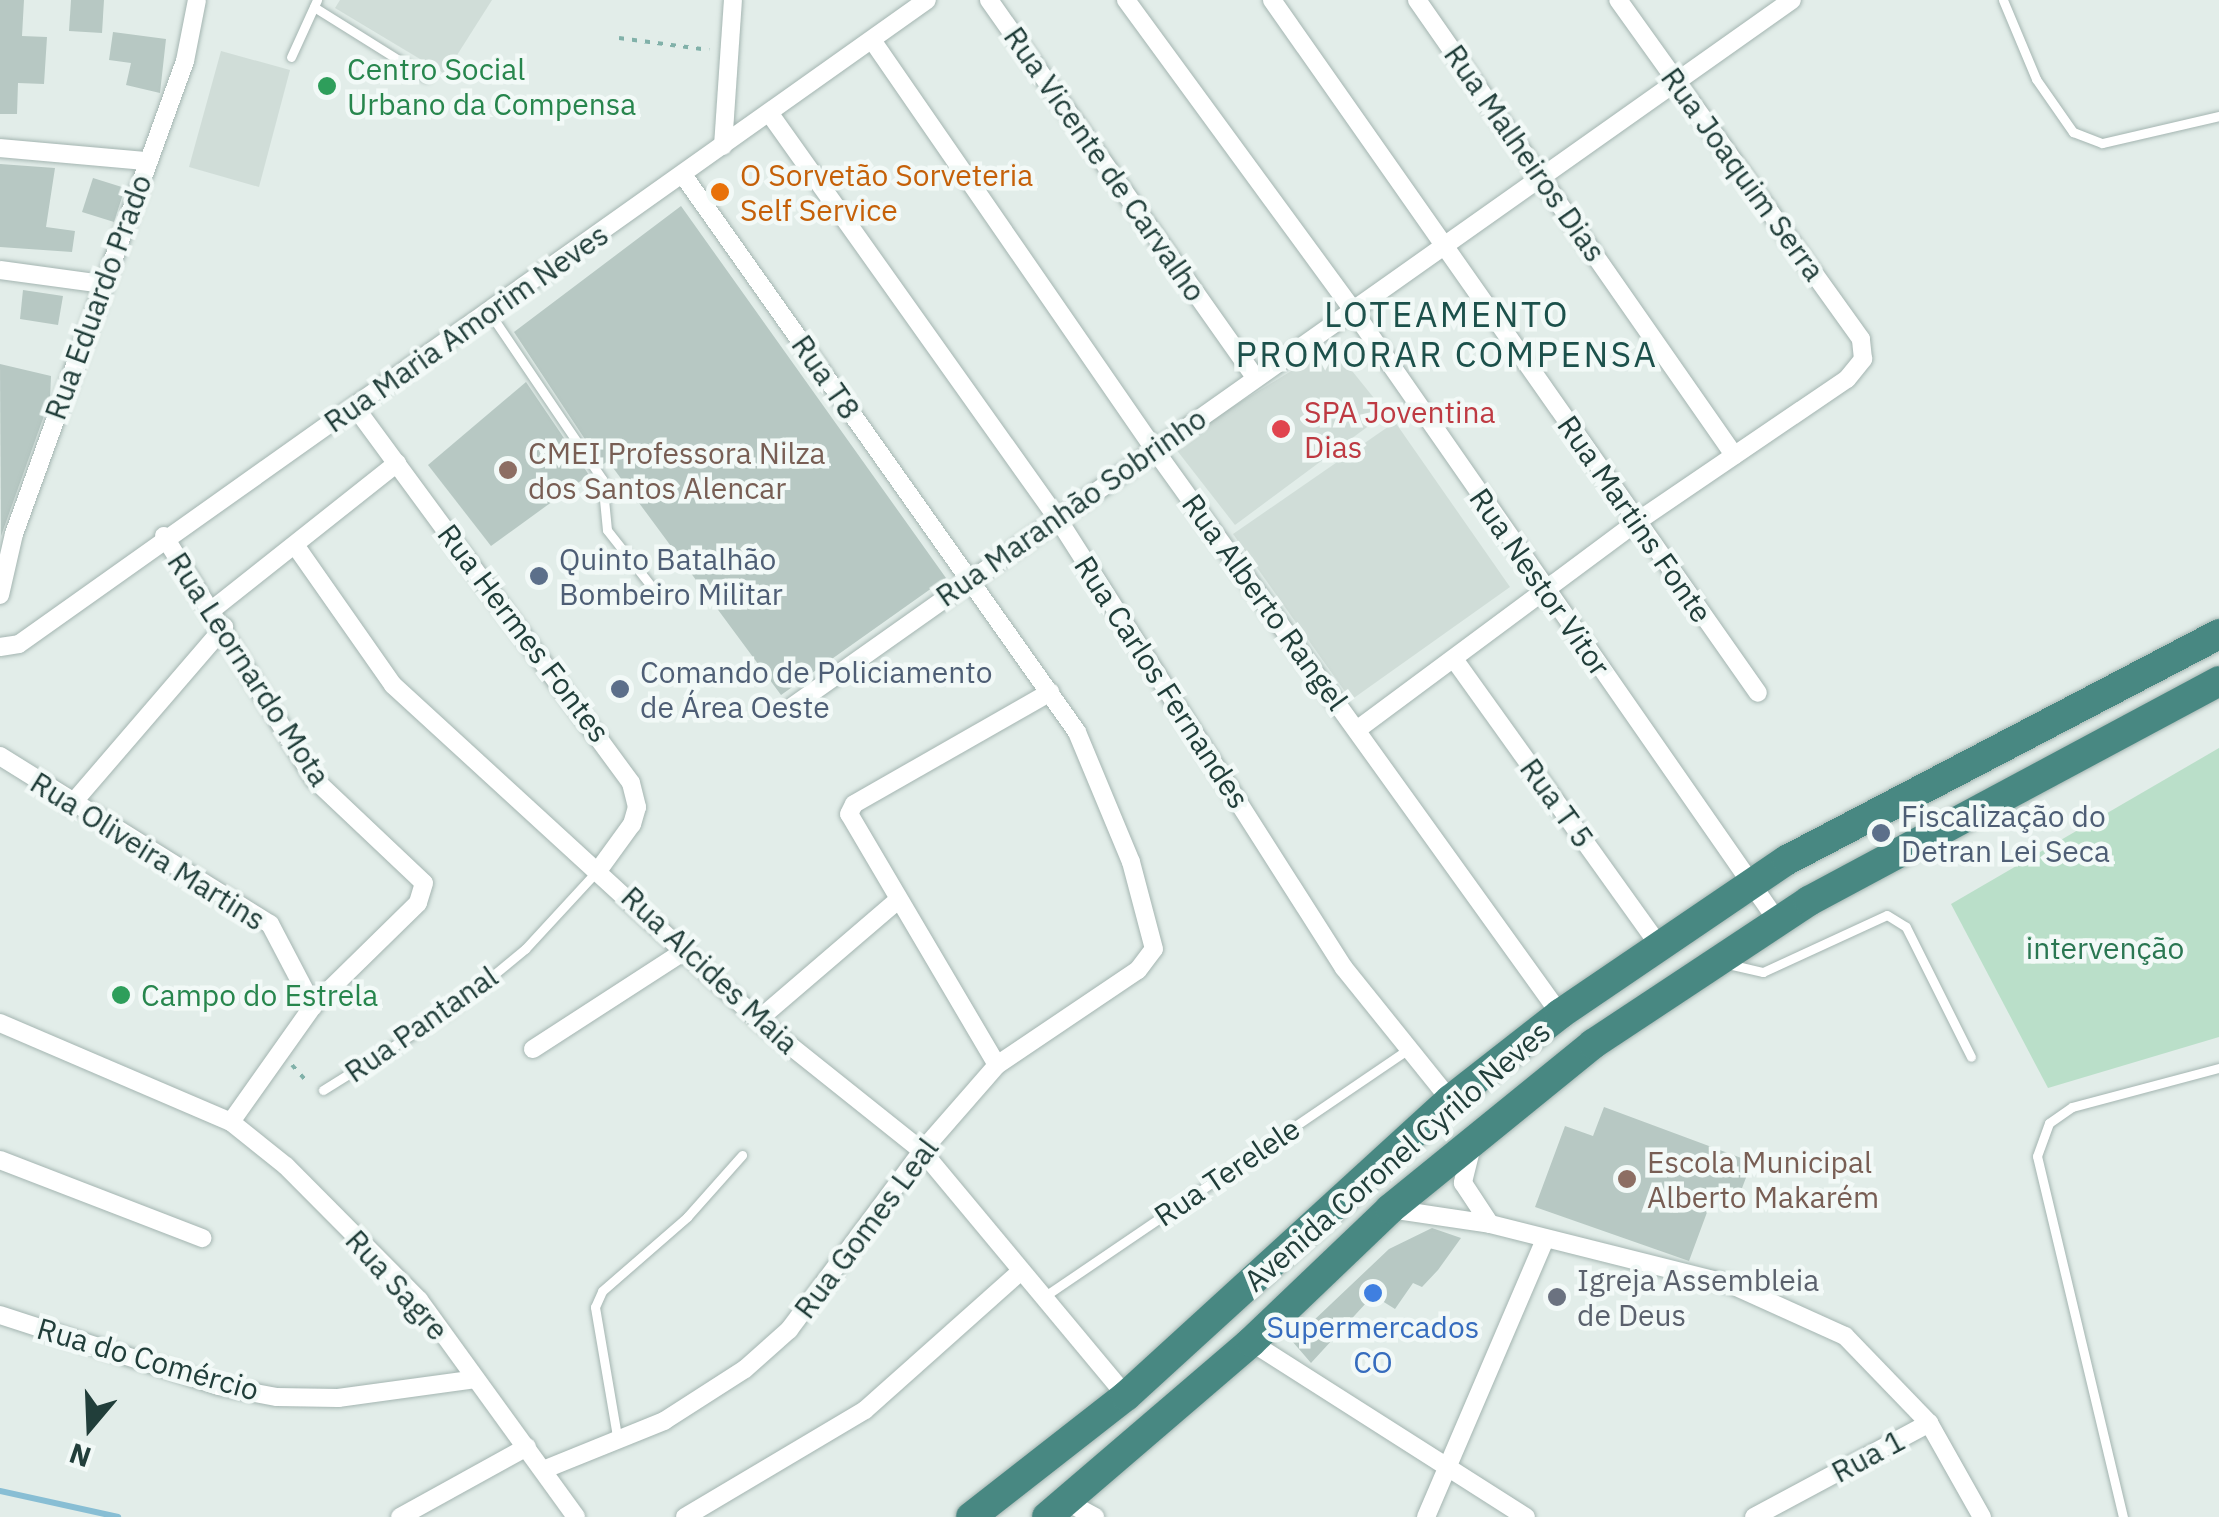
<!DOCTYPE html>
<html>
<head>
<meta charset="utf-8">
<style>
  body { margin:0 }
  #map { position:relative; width:2219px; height:1517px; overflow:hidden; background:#e2ede9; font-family:"IBM Plex Sans",sans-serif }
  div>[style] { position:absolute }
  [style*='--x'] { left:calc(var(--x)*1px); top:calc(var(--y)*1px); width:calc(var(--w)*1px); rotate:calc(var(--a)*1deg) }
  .built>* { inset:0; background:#d0ddd8 }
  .green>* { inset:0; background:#badfc9 }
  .stream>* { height:6px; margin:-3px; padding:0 3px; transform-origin:3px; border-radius:3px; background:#88bed4 }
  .building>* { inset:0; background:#b7c8c3 }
  .path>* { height:4px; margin-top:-2px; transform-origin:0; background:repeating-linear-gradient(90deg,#81b1a9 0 5px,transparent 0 13px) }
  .roads { filter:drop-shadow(0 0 2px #a4b5b1) drop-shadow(0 0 2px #a4b5b1) }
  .service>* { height:9px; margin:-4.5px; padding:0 4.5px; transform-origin:4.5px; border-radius:4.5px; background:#fff }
  .minor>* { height:18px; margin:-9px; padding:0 9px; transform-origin:9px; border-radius:9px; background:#fff }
  .trunk>* { height:30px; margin:-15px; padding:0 15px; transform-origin:15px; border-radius:15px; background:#488882 }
  .dots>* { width:28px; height:28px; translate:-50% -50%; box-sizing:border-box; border:5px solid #f2f9f7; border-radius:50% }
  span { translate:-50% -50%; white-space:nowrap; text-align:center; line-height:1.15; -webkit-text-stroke:9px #f2f9f7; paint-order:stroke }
  .leisure-label { font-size:30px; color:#27864d }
  .left { translate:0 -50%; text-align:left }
  .street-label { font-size:30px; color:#213e3a }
  .food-label { font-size:30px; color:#c56008 }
  .health-label { font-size:30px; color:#be3a42 }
  .education-label { font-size:30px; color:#785e54 }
  .service-label { font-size:30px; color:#4e5e75 }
  .park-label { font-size:30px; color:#2a7752 }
  .worship-label { font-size:30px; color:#5b616d }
  .shop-label { font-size:30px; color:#366cbe }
  .quarter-label { font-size:35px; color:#1c514b; letter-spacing:2.5px }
  .north { position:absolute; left:40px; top:1377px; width:100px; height:100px; -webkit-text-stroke:8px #f2f9f7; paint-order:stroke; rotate:199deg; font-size:28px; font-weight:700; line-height:40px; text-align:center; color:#213e3a }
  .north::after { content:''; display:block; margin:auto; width:35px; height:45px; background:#213e3a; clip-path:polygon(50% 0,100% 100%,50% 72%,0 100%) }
</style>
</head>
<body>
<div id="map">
  <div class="built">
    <i style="clip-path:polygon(340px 0,492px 0,445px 74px,335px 8px)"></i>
    <i style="clip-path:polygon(221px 51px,290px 70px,259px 187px,189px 167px)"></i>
    <i style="clip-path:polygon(1332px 346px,1386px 413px,1235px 525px,1172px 444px)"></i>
    <i style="clip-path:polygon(1395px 422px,1510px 587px,1351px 700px,1233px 534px)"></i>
  </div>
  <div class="green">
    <i style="clip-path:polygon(2219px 748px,2219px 1037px,2048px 1088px,1951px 904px)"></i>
  </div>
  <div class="stream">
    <i style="--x:0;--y:1491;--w:121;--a:12.4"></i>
  </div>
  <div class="building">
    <i style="clip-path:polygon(0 0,24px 0,22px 36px,47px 37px,44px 84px,18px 83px,17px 114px,0 114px)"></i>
    <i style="clip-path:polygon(71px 0,104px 0,102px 33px,69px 31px)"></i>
    <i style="clip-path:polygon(113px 32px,166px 39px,160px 93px,126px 85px,131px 63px,109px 60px)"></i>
    <i style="clip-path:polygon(0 164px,55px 168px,46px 227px,75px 231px,72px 252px,0 247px)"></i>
    <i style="clip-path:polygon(93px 178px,125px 188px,114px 222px,82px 212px)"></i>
    <i style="clip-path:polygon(681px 206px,946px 578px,781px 695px,608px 461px,602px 465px,514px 332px)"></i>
    <i style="clip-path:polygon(23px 290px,63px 296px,58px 325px,20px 319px)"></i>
    <i style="clip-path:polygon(0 364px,51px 376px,50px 399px,1px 536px)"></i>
    <i style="clip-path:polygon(526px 382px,589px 475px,491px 546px,428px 465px)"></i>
    <i style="clip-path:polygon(1604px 1107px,1752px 1162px,1739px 1196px,1716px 1188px,1689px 1261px,1535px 1207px,1565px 1126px,1593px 1136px)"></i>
    <i style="clip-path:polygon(1432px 1228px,1461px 1238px,1438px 1270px,1422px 1287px,1413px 1283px,1395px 1309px,1379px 1299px,1367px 1302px,1311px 1363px,1292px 1341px,1389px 1249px)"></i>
  </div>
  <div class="path">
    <i style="--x:619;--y:38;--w:91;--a:7.6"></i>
    <i style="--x:292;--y:1065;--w:25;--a:48"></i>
  </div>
  <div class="roads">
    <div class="service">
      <i style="--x:2003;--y:0;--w:86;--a:67.3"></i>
      <i style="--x:2036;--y:79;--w:65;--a:55.1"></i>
      <i style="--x:2073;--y:132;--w:31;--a:21"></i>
      <i style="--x:2102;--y:143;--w:120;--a:-13"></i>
      <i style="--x:314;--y:7;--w:132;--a:32"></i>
      <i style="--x:291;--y:57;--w:63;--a:-65.5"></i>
      <i style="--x:489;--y:312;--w:202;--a:55.9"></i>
      <i style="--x:602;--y:479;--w:51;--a:84.4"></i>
      <i style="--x:607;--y:530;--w:78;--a:51.8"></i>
      <i style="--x:1728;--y:964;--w:36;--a:13"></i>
      <i style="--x:1763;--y:972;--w:136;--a:-24.7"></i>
      <i style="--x:1887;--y:915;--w:22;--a:32"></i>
      <i style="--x:1906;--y:927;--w:145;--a:63.4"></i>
      <i style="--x:323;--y:1090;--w:151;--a:-32"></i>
      <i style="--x:451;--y:1010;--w:96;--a:-39.5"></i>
      <i style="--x:525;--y:949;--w:108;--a:-47.3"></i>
      <i style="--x:1048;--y:1294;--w:434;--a:-34.2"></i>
      <i style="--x:617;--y:1436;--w:131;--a:-99.7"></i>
      <i style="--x:595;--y:1307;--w:17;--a:-66"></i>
      <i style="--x:602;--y:1291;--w:113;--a:-41"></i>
      <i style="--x:687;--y:1217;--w:83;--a:-48.4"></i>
      <i style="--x:2123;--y:1517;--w:371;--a:-103.4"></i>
      <i style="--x:2037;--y:1156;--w:35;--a:-70"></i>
      <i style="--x:2049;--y:1123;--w:28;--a:-35"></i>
      <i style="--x:2072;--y:1107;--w:152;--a:-14.9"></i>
    </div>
    <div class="minor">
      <i style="--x:989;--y:0;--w:461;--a:54.8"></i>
      <i style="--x:1126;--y:0;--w:383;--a:53.8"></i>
      <i style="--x:1352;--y:309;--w:746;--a:55.2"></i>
      <i style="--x:1272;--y:0;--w:846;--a:54.96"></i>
      <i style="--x:1417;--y:0;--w:555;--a:55.13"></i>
      <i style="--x:872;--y:40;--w:497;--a:55.4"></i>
      <i style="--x:1154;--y:449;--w:696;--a:54.3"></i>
      <i style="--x:770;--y:114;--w:493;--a:54.6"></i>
      <i style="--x:1056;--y:516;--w:536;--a:57.5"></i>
      <i style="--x:1344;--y:968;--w:169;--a:51.2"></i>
      <i style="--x:723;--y:146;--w:146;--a:-86.1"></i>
      <i style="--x:0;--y:148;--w:148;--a:5.1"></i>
      <i style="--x:0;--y:270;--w:103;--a:7.8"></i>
      <i style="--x:355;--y:407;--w:466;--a:53.7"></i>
      <i style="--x:631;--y:783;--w:25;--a:76"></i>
      <i style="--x:637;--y:807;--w:18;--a:106"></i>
      <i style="--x:632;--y:824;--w:54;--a:126"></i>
      <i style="--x:164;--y:536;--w:286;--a:58.3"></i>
      <i style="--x:314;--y:779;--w:151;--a:43.4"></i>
      <i style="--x:424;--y:883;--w:21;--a:107"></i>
      <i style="--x:418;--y:903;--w:147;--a:135.6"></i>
      <i style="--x:313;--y:1006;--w:142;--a:125.3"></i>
      <i style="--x:295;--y:545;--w:171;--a:55"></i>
      <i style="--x:393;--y:685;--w:495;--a:42.5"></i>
      <i style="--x:758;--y:1020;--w:210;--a:38.6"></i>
      <i style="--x:922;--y:1151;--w:319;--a:50.2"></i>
      <i style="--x:0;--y:595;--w:63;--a:-77.1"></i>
      <i style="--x:14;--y:534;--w:503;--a:-70.12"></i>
      <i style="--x:185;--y:61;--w:62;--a:-78.9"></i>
      <i style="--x:213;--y:609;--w:235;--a:-38.4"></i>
      <i style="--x:0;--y:647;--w:19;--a:-9"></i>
      <i style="--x:19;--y:644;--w:1113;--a:-35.35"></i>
      <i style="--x:1454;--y:659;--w:354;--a:54.4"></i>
      <i style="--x:793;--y:706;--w:1223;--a:-35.25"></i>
      <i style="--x:1358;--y:729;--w:345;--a:-36.6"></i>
      <i style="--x:1635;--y:523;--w:256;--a:-34.2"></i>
      <i style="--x:1847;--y:379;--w:26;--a:-51"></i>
      <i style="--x:1863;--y:359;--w:20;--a:-96"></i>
      <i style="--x:1861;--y:339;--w:417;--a:-125.6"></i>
      <i style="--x:0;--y:756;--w:318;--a:31.9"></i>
      <i style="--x:270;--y:924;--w:93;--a:62.3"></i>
      <i style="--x:71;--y:805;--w:235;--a:-49.3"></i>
      <i style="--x:758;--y:1020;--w:183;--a:-40.6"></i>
      <i style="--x:0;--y:1023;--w:251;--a:23.2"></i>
      <i style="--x:231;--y:1122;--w:70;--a:38.7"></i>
      <i style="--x:286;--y:1166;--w:189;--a:45.2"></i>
      <i style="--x:419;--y:1300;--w:268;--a:54.1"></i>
      <i style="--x:533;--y:1049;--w:182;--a:-32.9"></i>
      <i style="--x:997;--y:1065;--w:291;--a:-120.5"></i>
      <i style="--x:849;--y:814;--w:11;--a:-63"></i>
      <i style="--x:854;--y:804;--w:226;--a:-29.7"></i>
      <i style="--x:1471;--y:1150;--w:34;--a:104"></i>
      <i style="--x:1463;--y:1183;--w:49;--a:56.6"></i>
      <i style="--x:0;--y:1160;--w:217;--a:21.1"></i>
      <i style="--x:1390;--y:1209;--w:101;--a:8.5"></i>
      <i style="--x:1490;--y:1224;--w:250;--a:14.1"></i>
      <i style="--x:1732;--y:1285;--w:124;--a:24.3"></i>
      <i style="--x:1845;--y:1336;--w:121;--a:46"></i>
      <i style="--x:1929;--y:1423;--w:108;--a:60.6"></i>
      <i style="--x:0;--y:1315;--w:229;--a:18"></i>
      <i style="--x:218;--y:1386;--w:60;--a:10.6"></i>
      <i style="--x:277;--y:1397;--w:61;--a:0.9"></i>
      <i style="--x:338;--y:1398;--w:139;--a:-7.8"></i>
      <i style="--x:1251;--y:1342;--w:326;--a:32.5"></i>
      <i style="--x:543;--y:1470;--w:131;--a:-22"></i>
      <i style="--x:664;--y:1421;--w:96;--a:-32.7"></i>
      <i style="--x:745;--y:1369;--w:59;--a:-41.6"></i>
      <i style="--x:789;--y:1330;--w:223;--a:-53.4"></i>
      <i style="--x:922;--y:1151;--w:114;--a:-48.9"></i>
      <i style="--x:997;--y:1065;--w:170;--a:-34"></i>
      <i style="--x:1138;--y:970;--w:26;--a:-53"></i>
      <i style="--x:1154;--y:949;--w:90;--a:-104.8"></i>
      <i style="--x:1131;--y:862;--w:141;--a:-112.6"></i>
      <i style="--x:1077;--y:732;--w:682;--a:-125.27"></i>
      <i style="--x:1067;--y:1502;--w:32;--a:28"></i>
      <i style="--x:400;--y:1517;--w:145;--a:-28.9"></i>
      <i style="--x:685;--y:1517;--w:209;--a:-30.7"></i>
      <i style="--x:865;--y:1410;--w:208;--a:-41.7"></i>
      <i style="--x:1426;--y:1517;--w:302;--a:-66.8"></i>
      <i style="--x:1754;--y:1517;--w:199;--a:-28.2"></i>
    </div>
    <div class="trunk">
      <i style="--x:971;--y:1517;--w:197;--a:-38"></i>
      <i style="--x:1126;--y:1396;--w:439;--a:-42.4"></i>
      <i style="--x:1450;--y:1100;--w:140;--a:-38"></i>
      <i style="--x:1560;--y:1014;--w:274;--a:-34.2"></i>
      <i style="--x:1787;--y:860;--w:488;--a:-27.6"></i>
      <i style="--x:1047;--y:1517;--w:269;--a:-40.6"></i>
      <i style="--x:1251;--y:1342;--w:192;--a:-43.7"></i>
      <i style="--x:1390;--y:1209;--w:262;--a:-39.1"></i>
      <i style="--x:1593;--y:1044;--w:259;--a:-33.5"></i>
      <i style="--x:1809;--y:901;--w:465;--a:-28.2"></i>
    </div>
  </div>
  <div class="dots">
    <i style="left:327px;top:86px;background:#2e9e5b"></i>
    <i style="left:720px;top:192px;background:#e8710a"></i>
    <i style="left:1281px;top:429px;background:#e0444e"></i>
    <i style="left:508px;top:470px;background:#8d6e63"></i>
    <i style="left:539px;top:576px;background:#5c6f8a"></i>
    <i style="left:620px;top:689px;background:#5c6f8a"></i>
    <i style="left:1881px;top:833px;background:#5c6f8a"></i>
    <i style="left:121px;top:995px;background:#2e9e5b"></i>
    <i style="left:1627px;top:1179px;background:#8d6e63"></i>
    <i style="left:1373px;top:1293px;background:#3f7fe0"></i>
    <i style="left:1557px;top:1297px;background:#6b7280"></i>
  </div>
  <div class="leisure-label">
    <span class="left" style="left:347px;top:86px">Centro Social<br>Urbano da Compensa</span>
    <span class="left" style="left:141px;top:995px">Campo do Estrela</span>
  </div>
  <div class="street-label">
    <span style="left:1525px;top:153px;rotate:55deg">Rua Malheiros Dias</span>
    <span style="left:1105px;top:164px;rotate:55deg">Rua Vicente de Carvalho</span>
    <span style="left:1743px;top:174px;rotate:54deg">Rua Joaquim Serra</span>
    <span style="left:98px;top:297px;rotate:-70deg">Rua Eduardo Prado</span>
    <span style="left:466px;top:328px;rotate:-35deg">Rua Maria Amorim Neves</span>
    <span style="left:826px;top:377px;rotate:55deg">Rua T8</span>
    <span style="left:1071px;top:507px;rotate:-35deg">Rua Maranhão Sobrinho</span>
    <span style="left:1635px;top:519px;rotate:55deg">Rua Martins Fonte</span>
    <span style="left:1540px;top:582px;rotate:55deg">Rua Nestor Vitor</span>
    <span style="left:1265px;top:602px;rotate:54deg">Rua Alberto Rangel</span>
    <span style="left:524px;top:633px;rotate:53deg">Rua Hermes Fontes</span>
    <span style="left:249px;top:669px;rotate:57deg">Rua Leornardo Mota</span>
    <span style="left:1162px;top:682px;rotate:57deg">Rua Carlos Fernandes</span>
    <span style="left:1557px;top:803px;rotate:54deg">Rua T 5</span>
    <span style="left:148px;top:851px;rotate:32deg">Rua Oliveira Martins</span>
    <span style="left:710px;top:970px;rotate:43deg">Rua Alcides Maia</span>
    <span style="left:421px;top:1024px;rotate:-35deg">Rua Pantanal</span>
    <span style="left:1397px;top:1156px;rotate:-41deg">Avenida Coronel Cyrilo Neves</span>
    <span style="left:1227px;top:1172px;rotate:-34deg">Rua Terelele</span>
    <span style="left:866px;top:1228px;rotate:-53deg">Rua Gomes Leal</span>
    <span style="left:397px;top:1285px;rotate:48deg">Rua Sagre</span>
    <span style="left:148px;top:1359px;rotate:16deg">Rua do Comércio</span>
    <span style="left:1868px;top:1456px;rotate:-28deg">Rua 1</span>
  </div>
  <div class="food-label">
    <span class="left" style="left:740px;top:192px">O Sorvetão Sorveteria<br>Self Service</span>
  </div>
  <div class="health-label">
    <span class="left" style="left:1304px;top:429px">SPA Joventina<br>Dias</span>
  </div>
  <div class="education-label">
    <span class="left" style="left:528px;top:470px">CMEI Professora Nilza<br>dos Santos Alencar</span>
    <span class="left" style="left:1647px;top:1179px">Escola Municipal<br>Alberto Makarém</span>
  </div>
  <div class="service-label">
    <span class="left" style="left:559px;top:576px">Quinto Batalhão<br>Bombeiro Militar</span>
    <span class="left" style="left:640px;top:689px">Comando de Policiamento<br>de Área Oeste</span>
    <span class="left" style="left:1901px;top:833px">Fiscalização do<br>Detran Lei Seca</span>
  </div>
  <div class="park-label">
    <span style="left:2105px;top:948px">intervenção</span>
  </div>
  <div class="worship-label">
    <span class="left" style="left:1577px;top:1297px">Igreja Assembleia<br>de Deus</span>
  </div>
  <div class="shop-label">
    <span style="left:1373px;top:1344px">Supermercados<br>CO</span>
  </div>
  <div class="quarter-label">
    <span style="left:1447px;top:334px">LOTEAMENTO<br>PROMORAR COMPENSA</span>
  </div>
  <div class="north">N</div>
</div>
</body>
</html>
